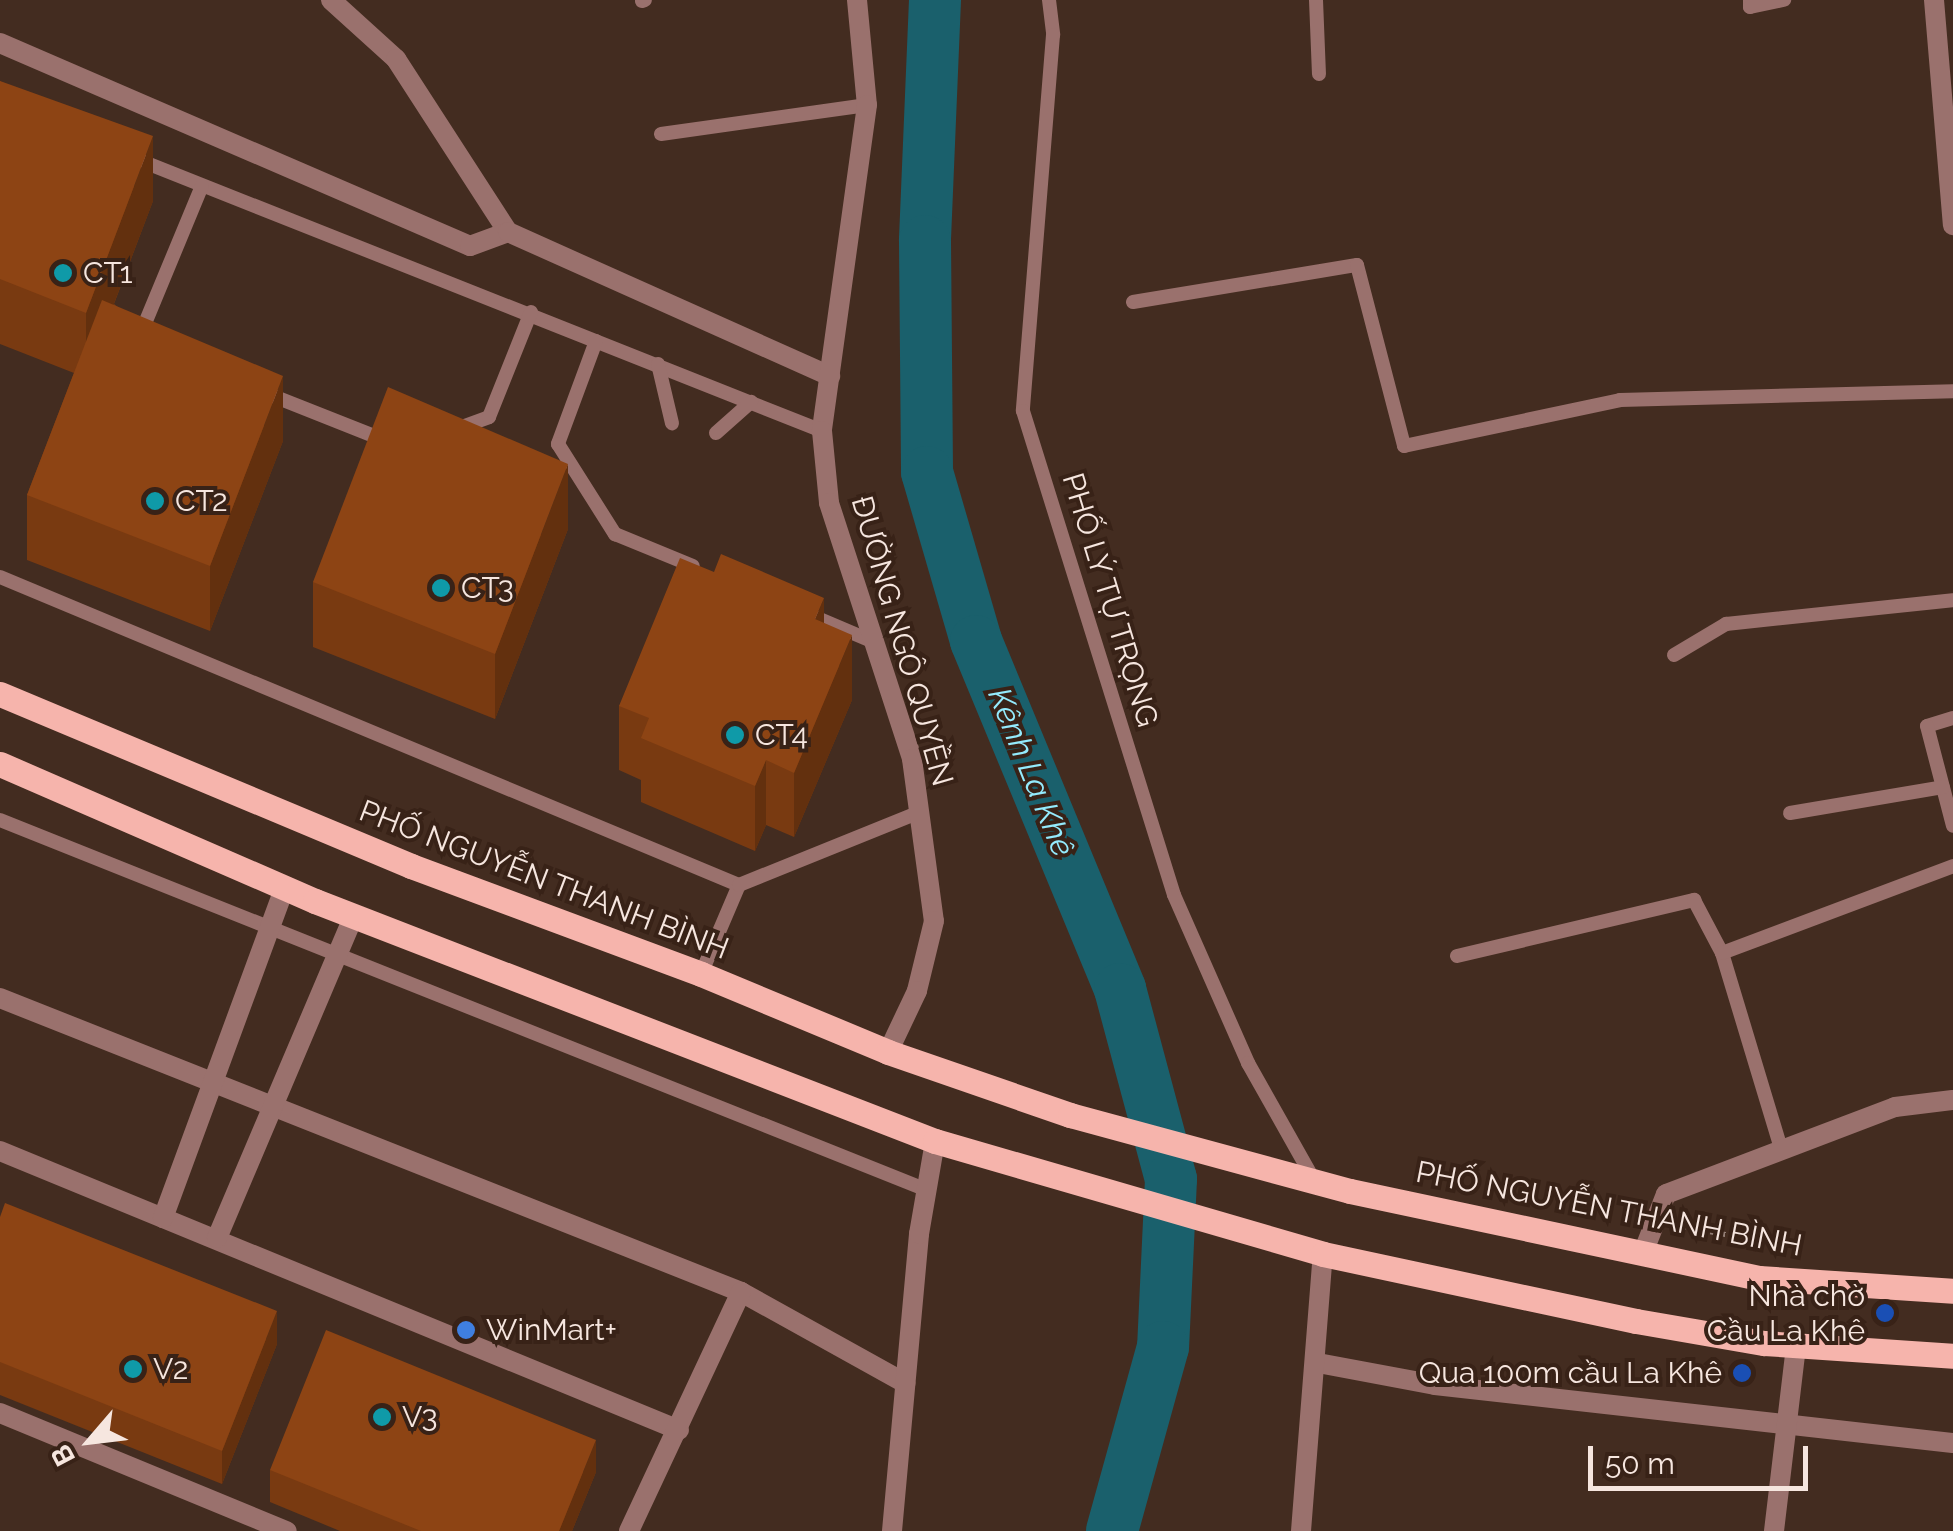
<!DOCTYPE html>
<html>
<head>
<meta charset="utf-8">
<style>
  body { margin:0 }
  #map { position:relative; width:1953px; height:1531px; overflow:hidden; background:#432c20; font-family:Raleway,sans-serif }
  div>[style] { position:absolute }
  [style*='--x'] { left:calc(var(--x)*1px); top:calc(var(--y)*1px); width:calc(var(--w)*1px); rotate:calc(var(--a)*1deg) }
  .river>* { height:52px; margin:-26px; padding:0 26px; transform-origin:26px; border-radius:26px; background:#1a606c }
  .path>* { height:5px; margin-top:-2.5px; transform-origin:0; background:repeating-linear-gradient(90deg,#937f76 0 5px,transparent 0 10px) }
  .service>* { height:14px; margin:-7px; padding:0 7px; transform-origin:7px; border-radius:7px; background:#9a716d }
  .minor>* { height:20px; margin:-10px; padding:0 10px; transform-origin:10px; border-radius:10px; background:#9a716d }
  .tertiary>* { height:20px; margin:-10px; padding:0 10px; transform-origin:10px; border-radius:10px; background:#9a716d }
  .primary>* { height:25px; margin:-12.5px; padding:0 12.5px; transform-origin:12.5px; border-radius:12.5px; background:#f6b4ac }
  .wall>* { inset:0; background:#793a11 }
  .shaded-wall>* { inset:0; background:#63300e }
  .building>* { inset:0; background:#8d4414 }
  .dots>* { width:28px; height:28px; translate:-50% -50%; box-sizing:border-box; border:5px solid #382217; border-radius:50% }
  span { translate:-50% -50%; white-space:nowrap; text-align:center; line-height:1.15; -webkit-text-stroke:8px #382217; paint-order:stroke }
  .poi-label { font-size:30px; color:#f6e6df }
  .left { translate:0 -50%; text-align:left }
  .right { translate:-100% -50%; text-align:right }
  .street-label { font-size:30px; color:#f6e6df }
  .water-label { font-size:32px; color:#94ebfd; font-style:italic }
  .north { position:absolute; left:40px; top:1391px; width:100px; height:100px; -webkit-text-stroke:8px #382217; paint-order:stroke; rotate:242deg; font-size:28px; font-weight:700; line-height:40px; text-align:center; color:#f6e6df }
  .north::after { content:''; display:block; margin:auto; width:35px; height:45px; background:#f6e6df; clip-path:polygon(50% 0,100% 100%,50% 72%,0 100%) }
  .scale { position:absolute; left:1588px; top:1446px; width:220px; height:45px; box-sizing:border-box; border:5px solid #f6e6df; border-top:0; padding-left:12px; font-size:30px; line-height:35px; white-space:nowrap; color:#f6e6df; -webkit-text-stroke:8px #382217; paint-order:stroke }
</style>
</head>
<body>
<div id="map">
  <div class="river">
    <i style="--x:935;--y:0;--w:241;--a:92.4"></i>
    <i style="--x:925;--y:241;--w:231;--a:89.5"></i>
    <i style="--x:927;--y:472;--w:176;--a:73.8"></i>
    <i style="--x:976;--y:641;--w:377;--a:67.5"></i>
    <i style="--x:1120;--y:989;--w:197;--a:75"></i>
    <i style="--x:1171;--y:1179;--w:168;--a:92.7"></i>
    <i style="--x:1163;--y:1347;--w:191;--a:105.5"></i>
  </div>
  <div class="path">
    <i style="--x:1681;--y:1226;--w:62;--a:10.2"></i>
    <i style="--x:1742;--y:1237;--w:11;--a:-85"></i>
  </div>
  <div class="service">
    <i style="--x:1049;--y:0;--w:35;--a:83"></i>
    <i style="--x:1053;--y:35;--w:377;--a:94.6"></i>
    <i style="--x:1023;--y:411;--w:507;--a:72.67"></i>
    <i style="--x:1174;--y:895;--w:184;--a:66.2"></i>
    <i style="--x:1248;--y:1063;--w:134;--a:60.6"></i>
    <i style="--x:1316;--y:0;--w:74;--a:87.7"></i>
    <i style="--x:1750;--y:0;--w:7;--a:90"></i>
    <i style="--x:1750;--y:7;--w:35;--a:-12"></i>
    <i style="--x:642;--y:1;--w:3;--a:-18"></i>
    <i style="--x:661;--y:134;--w:208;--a:-8"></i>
    <i style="--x:139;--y:160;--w:735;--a:21.64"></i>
    <i style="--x:1133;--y:302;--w:227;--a:-9.4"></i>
    <i style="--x:1357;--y:265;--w:187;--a:75.4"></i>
    <i style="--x:1404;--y:446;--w:221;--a:-12"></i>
    <i style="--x:1620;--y:400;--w:333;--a:-1.5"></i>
    <i style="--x:141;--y:333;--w:159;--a:-67.5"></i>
    <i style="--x:596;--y:341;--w:110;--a:110.3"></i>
    <i style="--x:558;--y:444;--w:107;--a:57.7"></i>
    <i style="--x:615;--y:534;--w:84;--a:22.3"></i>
    <i style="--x:658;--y:364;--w:61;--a:76.7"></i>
    <i style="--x:268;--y:394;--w:128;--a:21.6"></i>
    <i style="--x:459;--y:428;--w:32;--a:-20"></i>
    <i style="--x:489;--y:417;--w:113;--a:-68.2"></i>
    <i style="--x:716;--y:433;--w:47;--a:-41.5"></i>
    <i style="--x:0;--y:577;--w:801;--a:22.63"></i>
    <i style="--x:810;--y:615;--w:69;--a:22.9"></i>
    <i style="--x:1674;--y:655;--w:61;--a:-30.8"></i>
    <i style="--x:1726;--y:624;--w:228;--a:-6"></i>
    <i style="--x:1953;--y:718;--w:27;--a:163"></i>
    <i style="--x:1927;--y:726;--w:103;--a:75.4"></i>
    <i style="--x:1790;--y:813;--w:155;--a:-9.6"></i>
    <i style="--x:0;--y:820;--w:998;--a:21.76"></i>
    <i style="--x:1722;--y:953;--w:205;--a:73.2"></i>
    <i style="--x:1457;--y:956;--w:244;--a:-13.3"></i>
    <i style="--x:1694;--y:900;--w:60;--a:62.2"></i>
    <i style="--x:1722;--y:953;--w:247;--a:-20.6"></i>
    <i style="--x:701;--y:974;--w:97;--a:-66.9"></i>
    <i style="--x:739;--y:885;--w:195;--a:-22"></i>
  </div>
  <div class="minor">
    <i style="--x:331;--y:0;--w:88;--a:42.2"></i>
    <i style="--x:396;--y:59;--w:206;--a:57.1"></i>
    <i style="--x:1934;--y:0;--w:226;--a:85.2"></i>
    <i style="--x:0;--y:43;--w:512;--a:23.36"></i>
    <i style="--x:470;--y:246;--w:40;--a:-20.2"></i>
    <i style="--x:508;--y:232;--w:353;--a:24.1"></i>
    <i style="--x:0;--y:998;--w:797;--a:21.64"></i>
    <i style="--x:741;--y:1292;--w:188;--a:29"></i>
    <i style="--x:0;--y:1151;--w:734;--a:22.34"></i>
    <i style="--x:163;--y:1218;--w:353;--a:-69.8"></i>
    <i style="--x:217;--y:1238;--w:350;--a:-67"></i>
    <i style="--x:1643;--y:1253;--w:63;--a:-68.7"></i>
    <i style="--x:1666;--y:1194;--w:245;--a:-20.8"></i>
    <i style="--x:1895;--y:1107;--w:58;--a:-6.9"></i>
    <i style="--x:1318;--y:1363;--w:119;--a:10.6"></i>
    <i style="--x:1435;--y:1385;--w:521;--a:6.39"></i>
    <i style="--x:0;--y:1413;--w:310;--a:22.4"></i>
    <i style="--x:629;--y:1531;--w:264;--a:-64.9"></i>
    <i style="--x:892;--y:1531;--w:298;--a:-84.8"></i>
    <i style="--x:919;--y:1234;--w:94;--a:-80.2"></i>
    <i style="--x:1301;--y:1531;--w:278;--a:-85.5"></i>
    <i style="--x:1774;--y:1531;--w:186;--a:-83.2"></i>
  </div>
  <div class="tertiary">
    <i style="--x:857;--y:0;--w:105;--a:84.6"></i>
    <i style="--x:867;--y:105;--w:329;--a:97.9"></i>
    <i style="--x:822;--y:431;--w:72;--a:84.4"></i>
    <i style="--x:829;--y:503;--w:269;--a:72"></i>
    <i style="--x:912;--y:759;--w:163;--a:82.3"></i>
    <i style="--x:934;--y:921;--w:72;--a:103.7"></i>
    <i style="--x:917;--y:991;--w:68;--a:115.4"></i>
  </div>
  <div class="primary">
    <i style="--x:0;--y:694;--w:446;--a:22.7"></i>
    <i style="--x:411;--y:866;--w:309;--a:20.4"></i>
    <i style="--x:701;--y:974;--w:203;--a:22.6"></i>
    <i style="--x:888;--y:1052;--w:193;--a:19.1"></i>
    <i style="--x:1070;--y:1115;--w:290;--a:15.2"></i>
    <i style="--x:1350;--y:1191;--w:418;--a:12"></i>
    <i style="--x:1759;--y:1278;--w:194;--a:3.8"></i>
    <i style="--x:0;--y:764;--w:344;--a:23.5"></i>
    <i style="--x:315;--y:901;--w:665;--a:21.16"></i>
    <i style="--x:935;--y:1141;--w:404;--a:16.2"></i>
    <i style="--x:1323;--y:1254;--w:320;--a:12.1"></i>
    <i style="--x:1636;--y:1321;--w:130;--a:9.8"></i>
    <i style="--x:1764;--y:1343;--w:189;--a:3.9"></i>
  </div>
  <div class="wall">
    <i style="clip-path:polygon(0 81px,153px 201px,114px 304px,283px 441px,210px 631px,27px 560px,27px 495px,74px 373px,0 344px)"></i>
    <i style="clip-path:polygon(568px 529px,495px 719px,313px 647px,313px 582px)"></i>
    <i style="clip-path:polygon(714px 572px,824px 623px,852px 700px,794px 837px,766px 825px,755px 851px,641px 802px,641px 780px,619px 770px,619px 706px)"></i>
    <i style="clip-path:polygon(0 1217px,277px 1344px,222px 1484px,0 1395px)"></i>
    <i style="clip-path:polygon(270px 1470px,596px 1472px,572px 1531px,340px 1531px,270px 1502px)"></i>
  </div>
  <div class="shaded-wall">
    <i style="clip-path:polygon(153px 136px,153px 201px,86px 377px,86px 313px)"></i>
    <i style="clip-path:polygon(283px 376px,283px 441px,210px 631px,210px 566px)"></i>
    <i style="clip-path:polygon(568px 464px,568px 529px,495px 719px,495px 654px)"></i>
    <i style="clip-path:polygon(824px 598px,824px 663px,815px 619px)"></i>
    <i style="clip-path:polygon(852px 635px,852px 700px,794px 837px,794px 773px)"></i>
    <i style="clip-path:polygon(766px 760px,766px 825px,755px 851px,755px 786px)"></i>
    <i style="clip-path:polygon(277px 1311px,277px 1344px,222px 1484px,222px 1451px)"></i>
    <i style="clip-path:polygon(596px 1440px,596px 1472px,572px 1531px,559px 1531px)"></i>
  </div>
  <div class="building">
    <i style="clip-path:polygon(0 81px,153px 136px,86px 313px,0 279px)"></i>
    <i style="clip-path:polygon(102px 300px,283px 376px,210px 566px,27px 495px)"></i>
    <i style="clip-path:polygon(388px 387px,568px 464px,495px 654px,313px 582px)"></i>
    <i style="clip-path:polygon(721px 554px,824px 598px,815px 619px,852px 635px,794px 773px,766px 760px,755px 786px,641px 738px,649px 718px,619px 706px,680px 558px,714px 572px)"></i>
    <i style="clip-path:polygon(5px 1203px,277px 1311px,222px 1451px,0 1362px,0 1217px)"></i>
    <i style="clip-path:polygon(326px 1330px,596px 1440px,559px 1531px,421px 1531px,270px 1470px)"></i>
  </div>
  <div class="dots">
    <i style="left:63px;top:273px;background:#0f9aa8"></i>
    <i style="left:155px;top:501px;background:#0f9aa8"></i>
    <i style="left:441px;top:588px;background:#0f9aa8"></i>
    <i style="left:735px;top:735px;background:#0f9aa8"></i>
    <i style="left:1885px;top:1313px;background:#1a4fb4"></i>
    <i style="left:466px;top:1330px;background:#3f7fe0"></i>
    <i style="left:133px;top:1369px;background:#0f9aa8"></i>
    <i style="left:1742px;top:1373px;background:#1a4fb4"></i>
    <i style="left:382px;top:1417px;background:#0f9aa8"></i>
  </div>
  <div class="poi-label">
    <span class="left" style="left:83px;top:273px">CT1</span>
    <span class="left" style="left:175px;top:501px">CT2</span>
    <span class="left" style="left:461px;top:588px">CT3</span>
    <span class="left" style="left:755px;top:735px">CT4</span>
    <span class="right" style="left:1865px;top:1313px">Nhà chờ<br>Cầu La Khê</span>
    <span class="left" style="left:486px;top:1330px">WinMart+</span>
    <span class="left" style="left:153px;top:1369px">V2</span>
    <span class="right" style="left:1722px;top:1373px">Qua 100m cầu La Khê</span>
    <span class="left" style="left:402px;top:1417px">V3</span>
  </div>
  <div class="street-label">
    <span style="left:1110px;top:600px;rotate:73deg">PHỐ LÝ TỰ TRỌNG</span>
    <span style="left:902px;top:641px;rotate:74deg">ĐƯỜNG NGÔ QUYỀN</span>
    <span style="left:544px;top:880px;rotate:21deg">PHỐ NGUYỄN THANH BÌNH</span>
    <span style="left:1609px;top:1209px;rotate:11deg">PHỐ NGUYỄN THANH BÌNH</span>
  </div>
  <div class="water-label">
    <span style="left:1031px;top:772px;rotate:68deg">Kênh La Khê</span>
  </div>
  <div class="north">B</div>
  <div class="scale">50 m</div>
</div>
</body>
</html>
